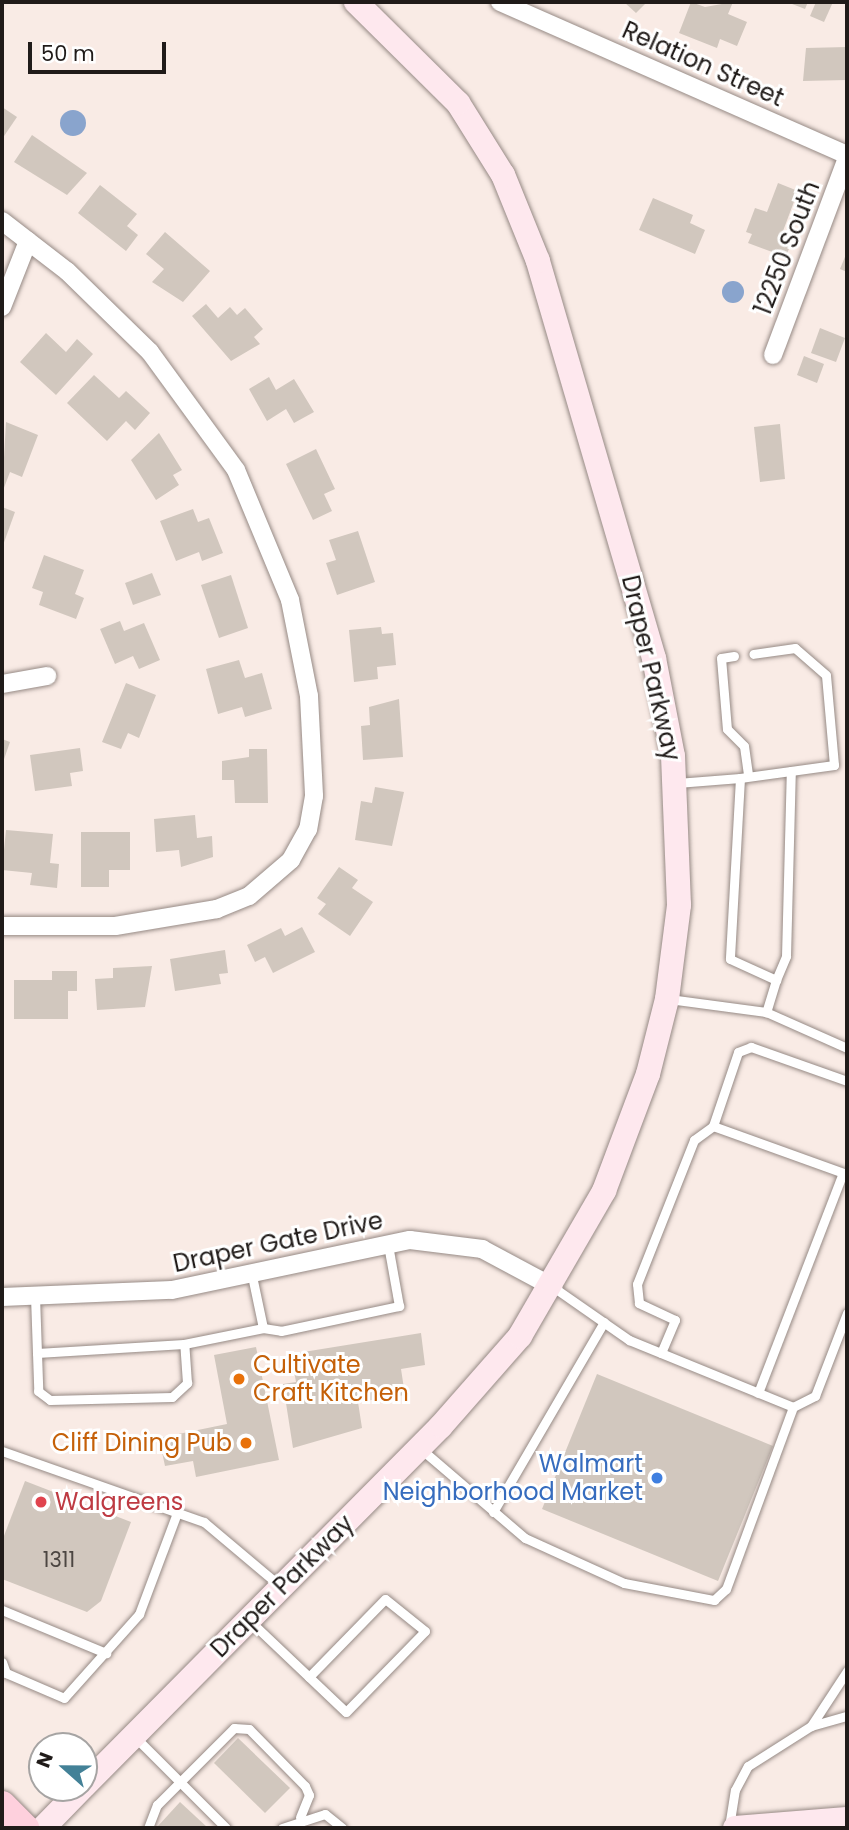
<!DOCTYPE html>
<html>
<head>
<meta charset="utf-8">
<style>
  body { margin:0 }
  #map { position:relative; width:849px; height:1830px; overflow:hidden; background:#f9ebe5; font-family:Poppins,sans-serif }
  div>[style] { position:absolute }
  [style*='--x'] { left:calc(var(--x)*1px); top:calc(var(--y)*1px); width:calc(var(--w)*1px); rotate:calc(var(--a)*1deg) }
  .water>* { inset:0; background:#89a4cd }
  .round { border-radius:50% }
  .building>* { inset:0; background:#d1c7be }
  .roads { filter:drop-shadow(0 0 2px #968a85) drop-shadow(0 0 2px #968a85) }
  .lane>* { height:9px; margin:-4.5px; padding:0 4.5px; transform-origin:4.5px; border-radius:4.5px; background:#fff }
  .street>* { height:18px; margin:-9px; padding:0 9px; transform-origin:9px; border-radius:9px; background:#fff }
  .secondary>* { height:24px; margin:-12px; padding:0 12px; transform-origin:12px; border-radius:12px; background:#fee8ee }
  .primary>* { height:28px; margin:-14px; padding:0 14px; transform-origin:14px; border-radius:14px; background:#fed0dd }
  .dots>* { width:19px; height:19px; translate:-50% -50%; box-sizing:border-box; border:4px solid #fff; border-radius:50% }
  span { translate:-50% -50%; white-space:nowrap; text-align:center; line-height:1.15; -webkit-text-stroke:6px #fff; paint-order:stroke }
  .number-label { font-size:21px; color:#4c4642 }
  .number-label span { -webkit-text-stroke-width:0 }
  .street-label { font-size:24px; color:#201b19 }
  .food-label { font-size:24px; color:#c56008 }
  .left { translate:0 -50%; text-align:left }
  .right { translate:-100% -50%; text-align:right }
  .shop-label { font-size:24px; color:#366cbe }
  .health-label { font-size:24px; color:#be3a42 }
  .frame { position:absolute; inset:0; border:4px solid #201b19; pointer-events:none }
  .north { position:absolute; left:28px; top:1732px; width:70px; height:70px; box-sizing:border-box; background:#fff; border:2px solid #a6a4a3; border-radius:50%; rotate:291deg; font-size:19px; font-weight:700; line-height:28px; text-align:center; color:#201b19 }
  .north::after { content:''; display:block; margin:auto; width:24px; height:32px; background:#438197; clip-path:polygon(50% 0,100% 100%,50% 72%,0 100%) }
  .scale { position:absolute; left:28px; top:42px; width:138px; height:32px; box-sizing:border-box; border:4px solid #201b19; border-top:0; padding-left:9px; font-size:21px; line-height:24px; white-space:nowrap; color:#201b19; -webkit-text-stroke:5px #fff; paint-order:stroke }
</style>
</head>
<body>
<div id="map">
  <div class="water">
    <i class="round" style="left:60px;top:110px;width:26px;height:26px"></i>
    <i class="round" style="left:722px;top:281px;width:22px;height:22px"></i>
  </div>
  <div class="building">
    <i style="clip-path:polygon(624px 2px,647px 2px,636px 13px)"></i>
    <i style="clip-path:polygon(691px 2px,705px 7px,733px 2px,728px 14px,747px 22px,737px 46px,720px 39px,717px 48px,679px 33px)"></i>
    <i style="clip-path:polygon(787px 2px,808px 2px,805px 9px)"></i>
    <i style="clip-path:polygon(816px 2px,833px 2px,824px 22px,810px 16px)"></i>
    <i style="clip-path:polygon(847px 47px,847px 80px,803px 81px,806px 48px)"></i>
    <i style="clip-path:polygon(2px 107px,17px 117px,2px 139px)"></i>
    <i style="clip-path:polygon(32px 135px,87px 173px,67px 195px,14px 162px)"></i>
    <i style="clip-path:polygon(778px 183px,798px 191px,780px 239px,791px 243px,786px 257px,748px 243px,752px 234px,746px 232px,755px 208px,767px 212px)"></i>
    <i style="clip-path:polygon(100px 185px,137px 214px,127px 226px,138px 235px,126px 251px,78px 213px)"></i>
    <i style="clip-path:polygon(653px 198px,693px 215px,690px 223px,705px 230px,695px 254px,639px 230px)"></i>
    <i style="clip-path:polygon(165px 232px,210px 271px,183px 302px,152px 282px,164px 269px,146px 254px)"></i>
    <i style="clip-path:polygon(847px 252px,847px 272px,840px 269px)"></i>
    <i style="clip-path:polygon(206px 304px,218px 318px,230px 307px,237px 315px,245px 308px,263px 329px,254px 337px,260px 344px,231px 361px,192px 316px)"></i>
    <i style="clip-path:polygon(820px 328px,845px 338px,836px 362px,811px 353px)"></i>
    <i style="clip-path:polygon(46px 333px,66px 352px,77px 339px,93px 354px,56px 395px,20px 362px)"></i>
    <i style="clip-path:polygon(804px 356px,824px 364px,817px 383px,797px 375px)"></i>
    <i style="clip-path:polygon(94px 375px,119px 398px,126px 391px,150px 413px,135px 430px,126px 421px,107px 441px,67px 403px)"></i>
    <i style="clip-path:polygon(269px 377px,276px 390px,294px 379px,314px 412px,294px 423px,286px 409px,267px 421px,249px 389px)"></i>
    <i style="clip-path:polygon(6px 422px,38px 435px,22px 477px,10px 472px,2px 493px)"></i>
    <i style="clip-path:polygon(780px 424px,785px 479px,760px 482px,754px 427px)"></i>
    <i style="clip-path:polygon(159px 433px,182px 470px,173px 475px,179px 485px,156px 500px,131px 460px)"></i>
    <i style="clip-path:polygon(316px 449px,335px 489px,324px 494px,332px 511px,313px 520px,286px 464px)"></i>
    <i style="clip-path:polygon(2px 507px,15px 512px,2px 548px)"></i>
    <i style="clip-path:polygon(193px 509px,198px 522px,209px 518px,223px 553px,202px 561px,199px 552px,176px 561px,160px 521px)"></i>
    <i style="clip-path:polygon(358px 531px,375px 582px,337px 595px,326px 563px,336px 560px,329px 540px)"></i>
    <i style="clip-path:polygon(44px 555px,84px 570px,75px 594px,84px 598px,76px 619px,39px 605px,43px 592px,32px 588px)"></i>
    <i style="clip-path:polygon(152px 573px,161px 595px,133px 605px,125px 583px)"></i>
    <i style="clip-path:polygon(231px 575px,248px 628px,219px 638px,201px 585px)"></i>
    <i style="clip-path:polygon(120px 621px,124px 631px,144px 623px,160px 660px,139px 669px,133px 656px,115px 664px,100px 629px)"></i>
    <i style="clip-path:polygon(381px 627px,382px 634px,393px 633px,396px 665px,377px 667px,378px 679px,354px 682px,349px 630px)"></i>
    <i style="clip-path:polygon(239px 660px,245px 678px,262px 673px,272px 709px,245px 717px,242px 707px,218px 714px,206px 669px)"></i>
    <i style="clip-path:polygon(126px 683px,156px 695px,139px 738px,128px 733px,121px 749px,102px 742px)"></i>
    <i style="clip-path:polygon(399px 699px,403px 757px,363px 760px,361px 726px,370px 725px,369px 707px)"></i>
    <i style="clip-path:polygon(2px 739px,10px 742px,2px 765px)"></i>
    <i style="clip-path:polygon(80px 748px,83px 771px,70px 773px,72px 786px,35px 791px,30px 755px)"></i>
    <i style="clip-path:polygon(249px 749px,267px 749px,268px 803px,235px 803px,234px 780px,222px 780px,222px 761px,249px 757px)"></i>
    <i style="clip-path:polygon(375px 787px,404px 792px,392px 846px,355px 840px,361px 801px,372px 803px)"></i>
    <i style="clip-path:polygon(195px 815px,197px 838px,212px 836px,213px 857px,181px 867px,179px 850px,156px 852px,154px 819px)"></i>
    <i style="clip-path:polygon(6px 830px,53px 834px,50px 863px,59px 864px,57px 888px,30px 885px,32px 873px,2px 870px)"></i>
    <i style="clip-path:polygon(81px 832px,130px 832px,130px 870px,109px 870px,109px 887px,81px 887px)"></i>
    <i style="clip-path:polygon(339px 867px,358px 880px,352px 888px,373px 902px,350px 936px,318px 914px,326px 904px,317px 898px)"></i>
    <i style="clip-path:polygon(302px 927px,315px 952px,273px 973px,265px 957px,255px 962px,247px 945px,281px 928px,285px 936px)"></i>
    <i style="clip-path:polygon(225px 950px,228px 973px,219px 974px,221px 984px,175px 991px,170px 959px)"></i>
    <i style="clip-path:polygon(152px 966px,145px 1007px,97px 1010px,95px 979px,113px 978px,113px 968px)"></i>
    <i style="clip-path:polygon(52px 971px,77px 971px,77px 991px,68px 991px,68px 1019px,14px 1019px,14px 980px,52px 980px)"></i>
    <i style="clip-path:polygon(421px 1333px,425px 1365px,401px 1369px,405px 1395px,358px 1402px,362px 1428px,293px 1448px,283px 1384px,296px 1382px,291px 1354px)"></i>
    <i style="clip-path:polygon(256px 1347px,279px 1460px,196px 1477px,193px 1461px,165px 1466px,159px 1438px,227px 1424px,214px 1355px)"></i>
    <i style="clip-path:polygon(597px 1374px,773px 1446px,718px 1581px,542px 1509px)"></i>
    <i style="clip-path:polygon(25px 1481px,131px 1522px,101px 1601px,87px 1612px,2px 1579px,2px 1541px)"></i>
    <i style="clip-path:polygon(238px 1738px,290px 1788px,265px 1813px,214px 1763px)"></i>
    <i style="clip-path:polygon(180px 1802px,208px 1828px,158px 1826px)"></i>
  </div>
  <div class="roads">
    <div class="lane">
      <i style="--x:734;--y:656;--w:13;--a:171"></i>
      <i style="--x:721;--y:658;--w:71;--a:85.2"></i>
      <i style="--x:727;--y:729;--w:24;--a:45"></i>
      <i style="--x:744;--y:746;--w:30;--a:82"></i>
      <i style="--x:740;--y:778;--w:95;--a:-7.9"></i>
      <i style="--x:834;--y:765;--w:90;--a:-95.1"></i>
      <i style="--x:826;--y:675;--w:41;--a:-138.9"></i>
      <i style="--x:795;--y:648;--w:42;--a:171.9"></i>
      <i style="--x:677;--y:783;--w:63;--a:-4.5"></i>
      <i style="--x:740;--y:778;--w:181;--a:93.2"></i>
      <i style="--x:730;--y:959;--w:51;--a:24.5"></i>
      <i style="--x:776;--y:980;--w:34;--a:107"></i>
      <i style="--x:776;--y:980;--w:26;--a:-67"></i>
      <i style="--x:786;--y:956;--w:185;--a:-88.5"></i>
      <i style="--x:669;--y:999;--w:98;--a:7.6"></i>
      <i style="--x:766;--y:1012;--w:89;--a:24"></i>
      <i style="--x:713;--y:1126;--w:141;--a:19.8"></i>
      <i style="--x:553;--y:1287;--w:93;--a:34.9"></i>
      <i style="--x:629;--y:1340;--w:177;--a:22.2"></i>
      <i style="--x:793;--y:1407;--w:25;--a:-27"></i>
      <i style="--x:815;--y:1396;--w:89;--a:-68.9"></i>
      <i style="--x:35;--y:1296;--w:57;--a:88"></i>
      <i style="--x:37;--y:1353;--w:147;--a:-3.5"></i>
      <i style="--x:184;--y:1344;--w:81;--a:-11.4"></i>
      <i style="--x:263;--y:1328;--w:53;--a:-101.9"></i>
      <i style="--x:263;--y:1328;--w:18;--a:9"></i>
      <i style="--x:281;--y:1331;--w:121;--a:-12"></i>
      <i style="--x:399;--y:1306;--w:62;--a:-100.2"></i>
      <i style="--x:37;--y:1353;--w:38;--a:88"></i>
      <i style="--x:38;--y:1391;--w:15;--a:37"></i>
      <i style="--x:50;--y:1400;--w:122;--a:-1.4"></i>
      <i style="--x:172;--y:1397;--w:21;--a:-43"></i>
      <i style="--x:187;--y:1383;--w:39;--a:-94"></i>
      <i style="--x:661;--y:1353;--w:36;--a:-67"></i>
      <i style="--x:675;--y:1320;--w:40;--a:-155"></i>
      <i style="--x:639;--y:1303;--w:19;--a:-96"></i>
      <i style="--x:637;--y:1284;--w:155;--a:-68.4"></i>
      <i style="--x:694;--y:1140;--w:24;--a:-36"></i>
      <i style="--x:713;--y:1126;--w:78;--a:-71.3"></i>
      <i style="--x:738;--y:1052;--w:14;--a:-21"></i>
      <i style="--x:751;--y:1047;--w:102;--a:19.5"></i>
      <i style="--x:758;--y:1393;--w:234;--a:-68.9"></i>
      <i style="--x:421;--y:1449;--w:137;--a:40.6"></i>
      <i style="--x:525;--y:1538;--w:109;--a:24.4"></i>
      <i style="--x:624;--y:1583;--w:92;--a:10.7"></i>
      <i style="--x:714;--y:1600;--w:16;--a:-43"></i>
      <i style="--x:726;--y:1589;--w:194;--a:-69.8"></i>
      <i style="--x:2;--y:1451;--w:214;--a:19.4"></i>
      <i style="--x:204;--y:1522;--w:99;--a:40.1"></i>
      <i style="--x:493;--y:1512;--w:220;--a:-59.7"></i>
      <i style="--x:2;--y:1610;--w:113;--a:22.5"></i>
      <i style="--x:250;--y:1621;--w:132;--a:43.5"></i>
      <i style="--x:346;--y:1712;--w:113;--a:-45.7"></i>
      <i style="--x:425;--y:1631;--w:51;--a:-141.3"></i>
      <i style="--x:385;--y:1599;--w:109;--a:134.3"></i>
      <i style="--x:2;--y:1662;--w:12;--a:70"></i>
      <i style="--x:6;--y:1673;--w:63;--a:23.3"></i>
      <i style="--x:64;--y:1698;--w:113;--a:-48.2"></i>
      <i style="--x:139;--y:1614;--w:108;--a:-69.4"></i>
      <i style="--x:811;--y:1726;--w:66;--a:-56.8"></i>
      <i style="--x:136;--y:1738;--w:127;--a:45"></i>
      <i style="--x:729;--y:1827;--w:37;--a:-81"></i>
      <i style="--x:735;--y:1790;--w:27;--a:-62"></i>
      <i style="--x:748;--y:1766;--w:75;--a:-32.4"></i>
      <i style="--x:811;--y:1726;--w:37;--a:-16"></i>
      <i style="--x:148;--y:1828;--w:25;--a:-69"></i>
      <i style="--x:157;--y:1805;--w:109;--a:-45"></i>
      <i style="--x:234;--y:1728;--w:15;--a:4"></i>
      <i style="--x:249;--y:1729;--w:80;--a:45.5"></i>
      <i style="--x:305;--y:1786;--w:10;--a:66"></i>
      <i style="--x:309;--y:1795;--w:24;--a:112"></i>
      <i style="--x:282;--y:1828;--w:45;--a:-18"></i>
      <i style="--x:325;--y:1814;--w:22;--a:39"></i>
    </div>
    <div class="street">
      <i style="--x:500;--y:2;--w:379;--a:23.8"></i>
      <i style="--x:2;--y:221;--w:82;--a:37.6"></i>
      <i style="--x:67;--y:271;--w:116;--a:44.3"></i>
      <i style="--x:150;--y:352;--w:146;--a:53.9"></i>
      <i style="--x:236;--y:470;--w:141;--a:67.4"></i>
      <i style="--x:290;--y:600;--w:98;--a:78.8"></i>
      <i style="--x:309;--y:696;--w:100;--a:87.1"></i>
      <i style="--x:314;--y:796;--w:34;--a:100"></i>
      <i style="--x:308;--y:829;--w:35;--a:119"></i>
      <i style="--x:291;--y:860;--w:55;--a:139.4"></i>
      <i style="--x:249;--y:896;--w:35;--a:158"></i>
      <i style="--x:217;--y:909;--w:103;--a:170.5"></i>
      <i style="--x:115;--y:926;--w:113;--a:180"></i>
      <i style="--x:2;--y:307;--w:71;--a:-68.5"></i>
      <i style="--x:773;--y:355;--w:210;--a:-69.4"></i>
      <i style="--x:2;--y:684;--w:46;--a:-10.1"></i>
      <i style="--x:2;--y:1297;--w:170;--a:-2.4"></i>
      <i style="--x:172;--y:1290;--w:243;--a:-11.9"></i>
      <i style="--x:410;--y:1240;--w:73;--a:7.1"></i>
      <i style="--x:482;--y:1249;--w:81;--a:28.2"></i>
    </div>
    <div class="secondary">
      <i style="--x:84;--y:1786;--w:507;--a:-45.24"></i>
      <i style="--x:441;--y:1426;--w:120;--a:-48.7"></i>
      <i style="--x:520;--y:1336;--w:168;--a:-59.9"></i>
      <i style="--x:604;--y:1191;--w:125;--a:-69.4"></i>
      <i style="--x:648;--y:1074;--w:77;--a:-75.8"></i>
      <i style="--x:667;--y:999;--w:95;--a:-82.7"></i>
      <i style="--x:679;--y:905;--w:149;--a:-92.3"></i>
      <i style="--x:673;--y:756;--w:100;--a:-101"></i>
      <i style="--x:654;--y:658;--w:414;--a:-106.3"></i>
      <i style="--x:538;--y:261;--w:93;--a:-112.1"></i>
      <i style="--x:503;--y:175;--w:85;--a:-122"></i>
      <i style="--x:458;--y:103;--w:144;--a:-135.3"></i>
      <i style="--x:43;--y:1828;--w:56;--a:-45.7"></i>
      <i style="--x:735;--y:1828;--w:112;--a:-4.6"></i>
    </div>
    <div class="primary">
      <i style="--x:2;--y:1805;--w:33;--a:45"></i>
    </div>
  </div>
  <div class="dots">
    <i style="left:239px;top:1379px;background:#e8710a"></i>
    <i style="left:246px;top:1443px;background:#e8710a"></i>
    <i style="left:657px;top:1478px;background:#3f7fe0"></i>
    <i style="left:41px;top:1502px;background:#e0444e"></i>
  </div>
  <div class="number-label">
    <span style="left:59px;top:1560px">1311</span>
  </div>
  <div class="street-label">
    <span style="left:703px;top:64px;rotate:24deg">Relation Street</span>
    <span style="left:787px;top:248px;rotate:-69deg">12250 South</span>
    <span style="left:651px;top:668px;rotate:77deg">Draper Parkway</span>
    <span style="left:278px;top:1242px;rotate:-12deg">Draper Gate Drive</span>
    <span style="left:282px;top:1586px;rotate:-45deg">Draper Parkway</span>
  </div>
  <div class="food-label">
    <span class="left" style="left:253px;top:1379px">Cultivate<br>Craft Kitchen</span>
    <span class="right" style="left:232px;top:1443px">Cliff Dining Pub</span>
  </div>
  <div class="shop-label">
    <span class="right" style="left:643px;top:1478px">Walmart<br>Neighborhood Market</span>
  </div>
  <div class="health-label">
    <span class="left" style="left:55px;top:1502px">Walgreens</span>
  </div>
  <div class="frame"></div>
  <div class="north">N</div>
  <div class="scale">50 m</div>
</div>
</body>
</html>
